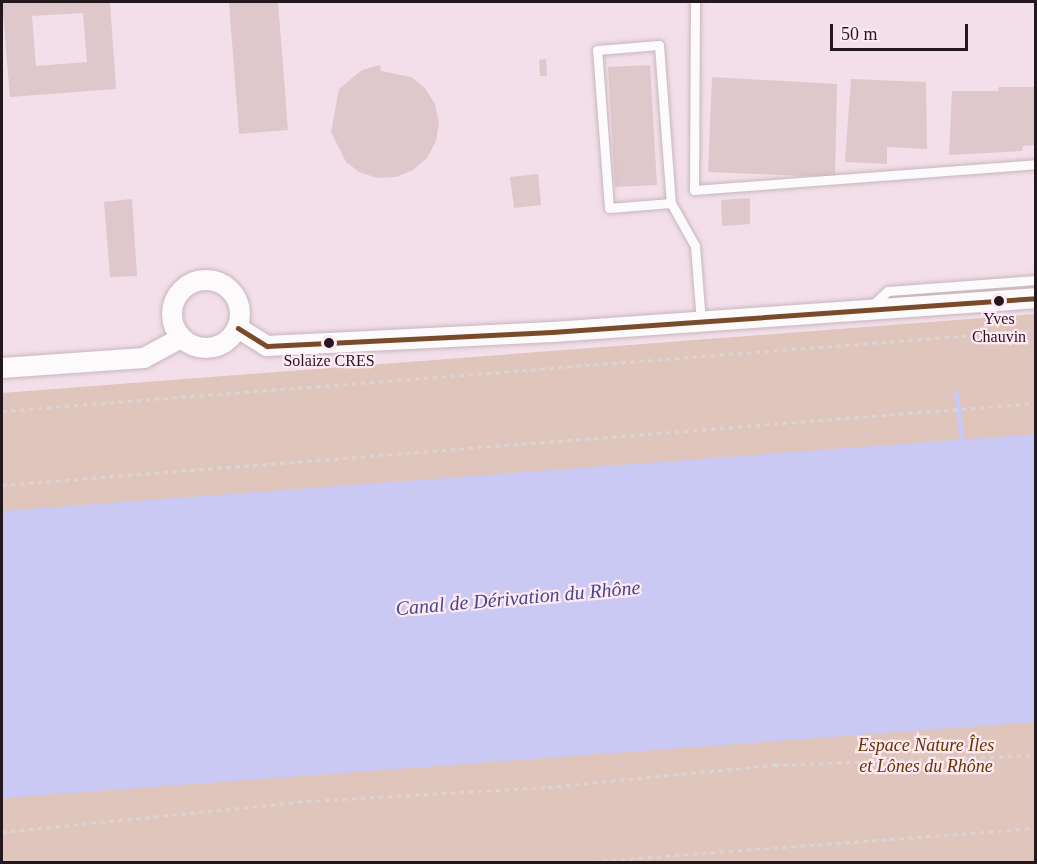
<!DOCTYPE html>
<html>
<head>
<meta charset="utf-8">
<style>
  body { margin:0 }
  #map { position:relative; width:1037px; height:864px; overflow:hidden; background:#f3dfe9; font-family:Georgia,serif }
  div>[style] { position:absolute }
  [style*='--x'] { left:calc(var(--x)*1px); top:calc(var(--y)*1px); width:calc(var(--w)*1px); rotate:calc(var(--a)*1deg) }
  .green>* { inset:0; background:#e0c5bc }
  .water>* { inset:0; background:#c9c9f4 }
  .stream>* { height:5px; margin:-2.5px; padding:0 2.5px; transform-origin:2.5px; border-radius:2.5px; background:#c9c9f4 }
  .building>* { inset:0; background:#dec8cb }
  .path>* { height:3px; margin-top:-1.5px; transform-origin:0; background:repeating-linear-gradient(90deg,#dad4d6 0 4.5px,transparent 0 9px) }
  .roads { filter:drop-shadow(0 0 2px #c6b6be) drop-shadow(0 0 2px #c6b6be) }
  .service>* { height:9px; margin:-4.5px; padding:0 4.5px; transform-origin:4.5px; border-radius:4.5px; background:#fdfafc }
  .minor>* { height:20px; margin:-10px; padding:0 10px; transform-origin:10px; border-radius:10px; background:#fdfafc }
  .minor>.ring { margin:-10px; padding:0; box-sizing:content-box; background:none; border:20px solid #fdfafc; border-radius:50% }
  .bus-1>* { height:4.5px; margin:-2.25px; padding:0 2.25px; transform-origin:2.25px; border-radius:2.25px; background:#7a4b2a }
  .dots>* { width:16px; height:16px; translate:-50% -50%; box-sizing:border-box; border:3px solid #ffe9f3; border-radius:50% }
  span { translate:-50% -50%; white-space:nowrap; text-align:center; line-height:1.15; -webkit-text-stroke:4.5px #ffe9f3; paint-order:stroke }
  .bus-label { font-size:16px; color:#24181e }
  .park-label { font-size:18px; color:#663503; font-style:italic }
  .water-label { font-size:20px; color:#44478c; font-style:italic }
  .frame { position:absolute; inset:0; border:3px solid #24181e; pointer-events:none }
  .scale { position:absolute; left:830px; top:24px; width:138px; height:27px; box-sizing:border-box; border:3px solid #24181e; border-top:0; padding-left:8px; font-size:18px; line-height:21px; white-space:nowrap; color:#24181e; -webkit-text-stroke:4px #ffe9f3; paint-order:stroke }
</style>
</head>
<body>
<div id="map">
  <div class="green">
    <i style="clip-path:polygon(1035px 314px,1035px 442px,2px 515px,2px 393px)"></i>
    <i style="clip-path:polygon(1035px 641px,1035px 862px,2px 862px,2px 708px)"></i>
  </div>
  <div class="water">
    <i style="clip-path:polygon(1035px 434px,1035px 722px,2px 798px,2px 511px)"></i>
  </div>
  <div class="stream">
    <i style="--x:956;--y:393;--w:47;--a:82.7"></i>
  </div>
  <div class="building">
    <i style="clip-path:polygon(evenodd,2px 2px,110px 2px,116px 89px,10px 97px,2px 2px,83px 13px,87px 62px,36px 66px,32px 16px,83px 13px)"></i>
    <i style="clip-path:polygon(229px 2px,278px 2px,288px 130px,239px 134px)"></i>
    <i style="clip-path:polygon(546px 59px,547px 76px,540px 76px,539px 60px)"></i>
    <i style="clip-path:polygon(380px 65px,381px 71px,411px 77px,425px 88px,435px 104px,439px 123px,436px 141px,427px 158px,413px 170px,396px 177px,377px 178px,359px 172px,346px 162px,331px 132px,339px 89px,362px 70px)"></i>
    <i style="clip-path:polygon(650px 65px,657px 185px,615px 187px,608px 67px)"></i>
    <i style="clip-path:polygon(712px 77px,837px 84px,835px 177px,708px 172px)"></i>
    <i style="clip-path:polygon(851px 79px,926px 82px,927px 149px,887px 147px,887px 164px,845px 162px)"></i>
    <i style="clip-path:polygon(999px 87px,1036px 87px,1036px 145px,1023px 146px,1022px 151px,949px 155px,952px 91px,998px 91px)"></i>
    <i style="clip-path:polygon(538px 174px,541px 205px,514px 208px,510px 177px)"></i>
    <i style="clip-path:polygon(750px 198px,750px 224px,722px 226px,721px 200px)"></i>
    <i style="clip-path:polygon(132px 199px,137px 276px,110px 277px,104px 202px)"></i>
  </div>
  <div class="path">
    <i style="--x:2;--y:411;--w:1037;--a:-4.48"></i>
    <i style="--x:2;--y:485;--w:1037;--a:-4.53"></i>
    <i style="--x:2;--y:832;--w:307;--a:-5.8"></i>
    <i style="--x:307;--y:801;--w:241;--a:-3.3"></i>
    <i style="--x:548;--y:787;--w:227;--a:-5.6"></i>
    <i style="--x:774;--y:765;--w:262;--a:-2.2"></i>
    <i style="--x:585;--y:862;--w:452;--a:-4.3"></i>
  </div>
  <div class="roads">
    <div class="service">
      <i style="--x:695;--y:2;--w:188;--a:90.3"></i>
      <i style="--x:694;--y:190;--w:343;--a:-4.3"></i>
      <i style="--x:671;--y:203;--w:62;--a:175.4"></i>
      <i style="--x:609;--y:208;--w:158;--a:-94.3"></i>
      <i style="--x:597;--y:50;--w:62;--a:-4.6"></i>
      <i style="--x:659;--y:45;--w:158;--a:85.7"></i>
      <i style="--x:671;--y:203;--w:49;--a:60.8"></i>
      <i style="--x:695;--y:246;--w:76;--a:85.5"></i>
      <i style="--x:870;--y:307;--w:24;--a:-42"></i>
      <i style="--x:888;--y:291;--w:148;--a:-4.3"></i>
    </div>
    <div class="minor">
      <i class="ring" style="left:172px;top:280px;width:48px;height:48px"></i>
      <i style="--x:238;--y:328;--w:34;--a:32"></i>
      <i style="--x:267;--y:346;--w:285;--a:-2.8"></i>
      <i style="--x:552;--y:332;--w:485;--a:-4"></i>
      <i style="--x:2;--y:368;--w:142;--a:-4"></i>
      <i style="--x:144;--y:358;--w:42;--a:-28.4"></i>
    </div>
  </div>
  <div class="bus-1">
    <i style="--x:238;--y:328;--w:34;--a:32"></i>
    <i style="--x:267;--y:346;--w:285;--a:-2.8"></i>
    <i style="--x:552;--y:332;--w:485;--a:-4"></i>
  </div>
  <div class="dots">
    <i style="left:999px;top:301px;background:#24181e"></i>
    <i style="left:329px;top:343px;background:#24181e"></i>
  </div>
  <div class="bus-label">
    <span style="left:999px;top:328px">Yves<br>Chauvin</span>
    <span style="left:329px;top:361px">Solaize CRES</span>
  </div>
  <div class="park-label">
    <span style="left:926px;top:756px">Espace Nature Îles<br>et Lônes du Rhône</span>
  </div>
  <div class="water-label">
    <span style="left:518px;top:598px;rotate:-5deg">Canal de Dérivation du Rhône</span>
  </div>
  <div class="frame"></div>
  <div class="scale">50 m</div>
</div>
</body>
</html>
